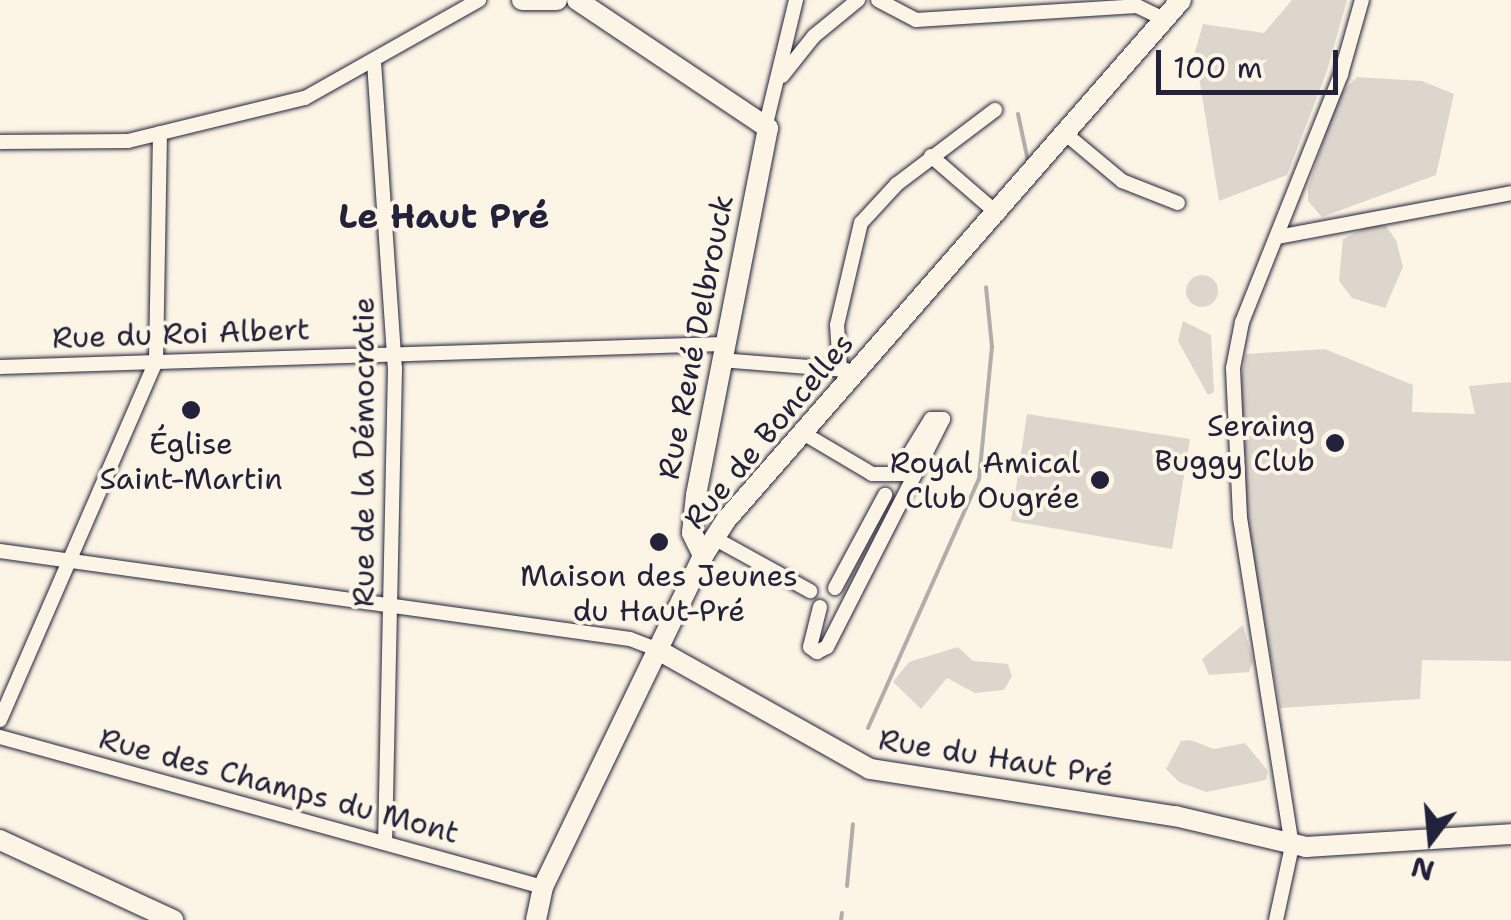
<!DOCTYPE html>
<html>
<head>
<meta charset="utf-8">
<style>
  body { margin:0 }
  #map { position:relative; width:1511px; height:920px; overflow:hidden; background:#fcf5e5; font-family:"Shantell Sans",sans-serif }
  div>[style] { position:absolute }
  [style*='--x'] { left:calc(var(--x)*1px); top:calc(var(--y)*1px); width:calc(var(--w)*1px); rotate:calc(var(--a)*1deg) }
  .green>* { inset:0; background:#dcd6cc }
  .round { border-radius:50% }
  .stream>* { height:4px; margin:-2px; padding:0 2px; transform-origin:2px; border-radius:2px; background:#b2adab }
  .roads { filter:drop-shadow(0 0 2px #22223b) drop-shadow(0 0 2px #22223b) }
  .street>* { height:14px; margin:-7px; padding:0 7px; transform-origin:7px; border-radius:7px; background:#fcf5e5 }
  .secondary>* { height:20px; margin:-10px; padding:0 10px; transform-origin:10px; border-radius:10px; background:#fcf5e5 }
  .dots>* { width:28px; height:28px; translate:-50% -50%; box-sizing:border-box; border:5px solid #fcf5e5; border-radius:50% }
  span { translate:-50% -50%; white-space:nowrap; text-align:center; line-height:1.15; -webkit-text-stroke:8px #fcf5e5; paint-order:stroke }
  .street-label { font-size:30px; color:#22223b }
  .poi-label { font-size:30px; color:#22223b }
  .right { translate:-100% -50%; text-align:right }
  .quarter-label { font-size:35px; color:#22223b; font-weight:700 }
  .north { position:absolute; left:1381px; top:790px; width:100px; height:100px; -webkit-text-stroke:8px #fcf5e5; paint-order:stroke; rotate:196deg; font-size:28px; font-weight:700; line-height:40px; text-align:center; color:#22223b }
  .north::after { content:''; display:block; margin:auto; width:35px; height:45px; background:#22223b; clip-path:polygon(50% 0,100% 100%,50% 72%,0 100%) }
  .scale { position:absolute; left:1156px; top:50px; width:182px; height:45px; box-sizing:border-box; border:5px solid #22223b; border-top:0; padding-left:12px; font-size:30px; line-height:35px; white-space:nowrap; color:#22223b; -webkit-text-stroke:8px #fcf5e5; paint-order:stroke }
</style>
</head>
<body>
<div id="map">
  <div class="green">
    <i style="clip-path:polygon(1292px 0,1347px 0,1327px 71px,1287px 175px,1219px 201px,1195px 52px,1203px 24px,1264px 33px)"></i>
    <i style="clip-path:polygon(1357px 77px,1422px 81px,1454px 94px,1436px 175px,1322px 217px,1308px 201px,1308px 188px,1338px 96px)"></i>
    <i style="clip-path:polygon(1373px 224px,1386px 226px,1396px 240px,1403px 267px,1385px 308px,1352px 298px,1339px 281px,1343px 239px)"></i>
    <i class="round" style="left:1186px;top:275px;width:32px;height:32px"></i>
    <i style="clip-path:polygon(1183px 321px,1211px 335px,1214px 392px,1208px 395px,1178px 341px)"></i>
    <i style="clip-path:polygon(1325px 349px,1413px 385px,1412px 412px,1475px 414px,1469px 386px,1511px 382px,1511px 661px,1422px 660px,1420px 699px,1280px 708px,1245px 512px,1242px 431px,1268px 426px,1241px 426px,1239px 388px,1246px 354px)"></i>
    <i style="clip-path:polygon(1027px 414px,1190px 439px,1172px 549px,1011px 521px)"></i>
    <i style="clip-path:polygon(1243px 625px,1253px 661px,1249px 672px,1209px 675px,1202px 659px)"></i>
    <i style="clip-path:polygon(958px 647px,973px 661px,1008px 664px,1012px 676px,1004px 690px,975px 693px,947px 678px,921px 709px,893px 682px,909px 662px)"></i>
    <i style="clip-path:polygon(1190px 740px,1214px 749px,1245px 743px,1268px 771px,1266px 780px,1206px 792px,1179px 782px,1166px 769px,1181px 741px)"></i>
  </div>
  <div class="stream">
    <i style="--x:1018;--y:114;--w:48;--a:78"></i>
    <i style="--x:868;--y:728;--w:273;--a:-66"></i>
    <i style="--x:979;--y:479;--w:133;--a:-84.4"></i>
    <i style="--x:992;--y:347;--w:60;--a:-95.7"></i>
    <i style="--x:847;--y:886;--w:62;--a:-84.5"></i>
    <i style="--x:841;--y:920;--w:7;--a:-82"></i>
  </div>
  <div class="roads">
    <div class="street">
      <i style="--x:878;--y:0;--w:43;--a:27.8"></i>
      <i style="--x:916;--y:20;--w:221;--a:-3.6"></i>
      <i style="--x:1137;--y:6;--w:32;--a:26"></i>
      <i style="--x:374;--y:62;--w:307;--a:86.1"></i>
      <i style="--x:395;--y:368;--w:475;--a:91.2"></i>
      <i style="--x:782;--y:76;--w:51;--a:-51.3"></i>
      <i style="--x:814;--y:36;--w:57;--a:-39.3"></i>
      <i style="--x:766;--y:124;--w:128;--a:-76.4"></i>
      <i style="--x:1067;--y:135;--w:72;--a:39.9"></i>
      <i style="--x:1122;--y:181;--w:60;--a:21.4"></i>
      <i style="--x:0;--y:142;--w:128;--a:-0.4"></i>
      <i style="--x:128;--y:141;--w:182;--a:-13.7"></i>
      <i style="--x:305;--y:98;--w:200;--a:-29.4"></i>
      <i style="--x:931;--y:156;--w:89;--a:40.9"></i>
      <i style="--x:1277;--y:237;--w:238;--a:-10.6"></i>
      <i style="--x:720;--y:360;--w:127;--a:4.5"></i>
      <i style="--x:0;--y:367;--w:723;--a:-1.82"></i>
      <i style="--x:840;--y:369;--w:44;--a:-93.9"></i>
      <i style="--x:837;--y:325;--w:105;--a:-76.8"></i>
      <i style="--x:861;--y:223;--w:53;--a:-47.3"></i>
      <i style="--x:897;--y:184;--w:123;--a:-37.1"></i>
      <i style="--x:803;--y:433;--w:80;--a:30.7"></i>
      <i style="--x:872;--y:474;--w:32;--a:0"></i>
      <i style="--x:714;--y:538;--w:110;--a:28.9"></i>
      <i style="--x:0;--y:551;--w:636;--a:7.95"></i>
      <i style="--x:630;--y:639;--w:30;--a:21"></i>
      <i style="--x:835;--y:588;--w:106;--a:-61.7"></i>
      <i style="--x:820;--y:607;--w:41;--a:104"></i>
      <i style="--x:810;--y:647;--w:9;--a:36"></i>
      <i style="--x:817;--y:652;--w:11;--a:-27"></i>
      <i style="--x:827;--y:647;--w:256;--a:-63"></i>
      <i style="--x:943;--y:419;--w:12;--a:180"></i>
      <i style="--x:931;--y:419;--w:61;--a:121.6"></i>
      <i style="--x:0;--y:720;--w:391;--a:-66.5"></i>
      <i style="--x:156;--y:362;--w:229;--a:-89"></i>
      <i style="--x:0;--y:737;--w:563;--a:15.44"></i>
      <i style="--x:1276;--y:920;--w:76;--a:-77.8"></i>
      <i style="--x:1292;--y:846;--w:333;--a:-99"></i>
      <i style="--x:1240;--y:517;--w:149;--a:-92.7"></i>
      <i style="--x:1233;--y:368;--w:47;--a:-78.9"></i>
      <i style="--x:1242;--y:322;--w:267;--a:-68.2"></i>
      <i style="--x:1341;--y:74;--w:77;--a:-74.2"></i>
    </div>
    <div class="secondary">
      <i style="--x:522;--y:0;--w:35;--a:0"></i>
      <i style="--x:577;--y:0;--w:230;--a:33.8"></i>
      <i style="--x:768;--y:128;--w:374;--a:101.1"></i>
      <i style="--x:696;--y:495;--w:38;--a:96"></i>
      <i style="--x:692;--y:533;--w:25;--a:64"></i>
      <i style="--x:658;--y:650;--w:243;--a:29.3"></i>
      <i style="--x:870;--y:769;--w:309;--a:8.8"></i>
      <i style="--x:1175;--y:816;--w:135;--a:13.3"></i>
      <i style="--x:1306;--y:847;--w:205;--a:-3.6"></i>
      <i style="--x:0;--y:840;--w:191;--a:24.8"></i>
      <i style="--x:536;--y:920;--w:34;--a:-78"></i>
      <i style="--x:543;--y:887;--w:368;--a:-64.2"></i>
      <i style="--x:703;--y:556;--w:43;--a:-57.4"></i>
      <i style="--x:726;--y:520;--w:691;--a:-48.81"></i>
    </div>
  </div>
  <div class="dots">
    <i style="left:191px;top:410px;background:#22223b"></i>
    <i style="left:1335px;top:443px;background:#22223b"></i>
    <i style="left:1100px;top:480px;background:#22223b"></i>
    <i style="left:659px;top:542px;background:#22223b"></i>
  </div>
  <div class="street-label">
    <span style="left:181px;top:334px;rotate:-2deg">Rue du Roi Albert</span>
    <span style="left:696px;top:337px;rotate:-79deg">Rue René Delbrouck</span>
    <span style="left:769px;top:431px;rotate:-50deg">Rue de Boncelles</span>
    <span style="left:364px;top:452px;rotate:-90deg">Rue de la Démocratie</span>
    <span style="left:996px;top:758px;rotate:9deg">Rue du Haut Pré</span>
    <span style="left:279px;top:786px;rotate:15deg">Rue des Champs du Mont</span>
  </div>
  <div class="poi-label">
    <span class="right" style="left:1315px;top:443px">Seraing<br>Buggy Club</span>
    <span style="left:191px;top:461px">Église<br>Saint-Martin</span>
    <span class="right" style="left:1080px;top:480px">Royal Amical<br>Club Ougrée</span>
    <span style="left:659px;top:593px">Maison des Jeunes<br>du Haut-Pré</span>
  </div>
  <div class="quarter-label">
    <span style="left:444px;top:216px">Le Haut Pré</span>
  </div>
  <div class="north">N</div>
  <div class="scale">100 m</div>
</div>
</body>
</html>
